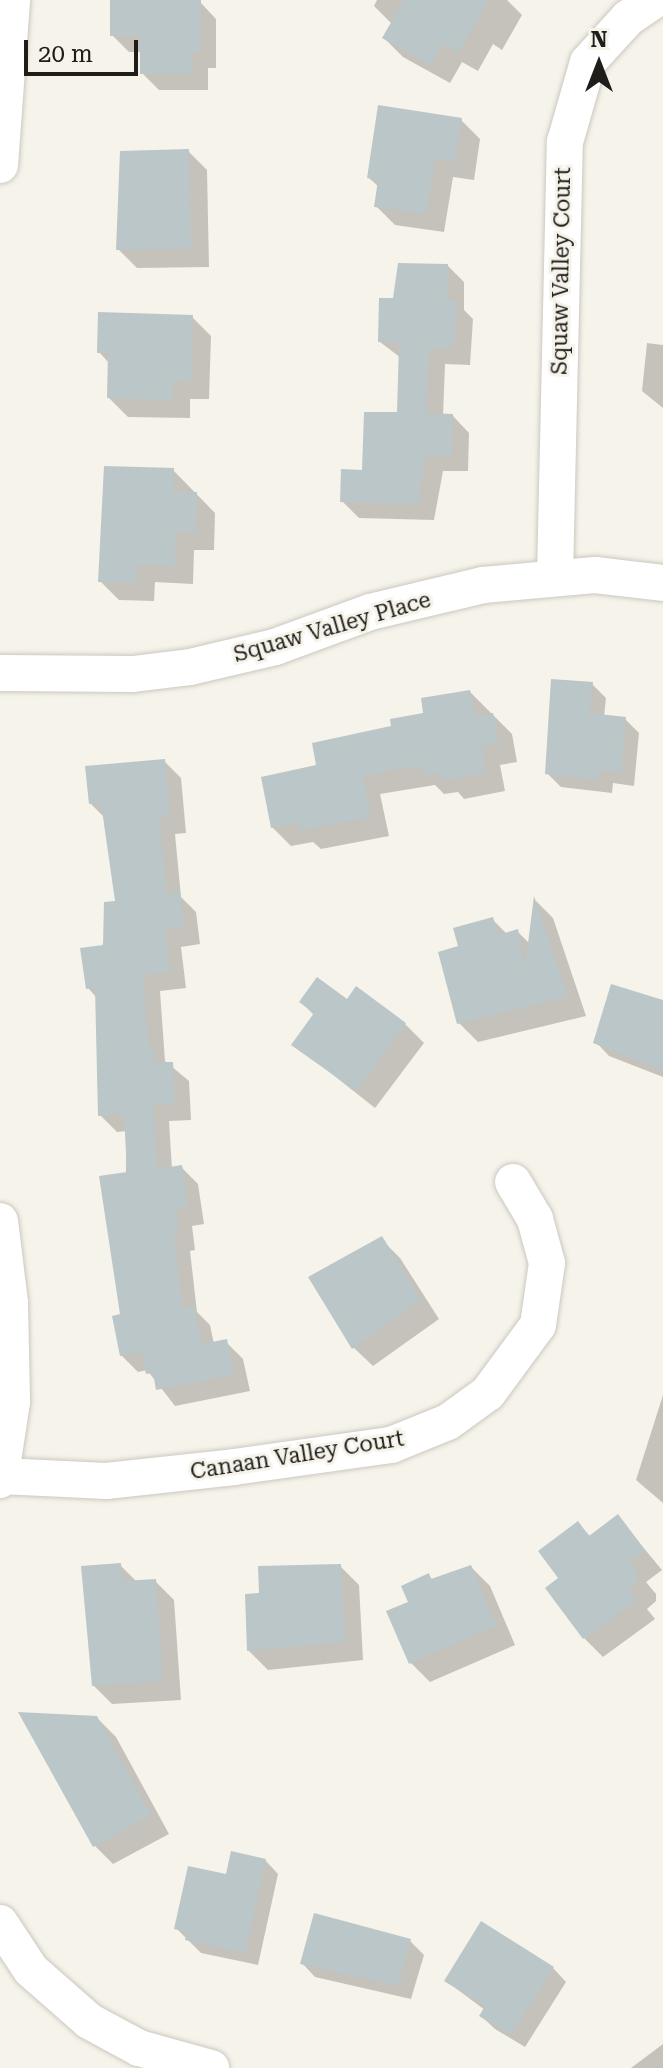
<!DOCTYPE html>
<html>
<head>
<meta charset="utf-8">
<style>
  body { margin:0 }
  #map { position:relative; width:663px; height:2068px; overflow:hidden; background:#f6f3ea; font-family:"Roboto Serif",serif }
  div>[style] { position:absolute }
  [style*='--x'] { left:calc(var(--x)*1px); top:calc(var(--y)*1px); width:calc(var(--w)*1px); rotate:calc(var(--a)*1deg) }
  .shadow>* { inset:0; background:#0003 }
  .building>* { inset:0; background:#bbc6c8 }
  .roads { filter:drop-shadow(0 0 2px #cbc8c0) drop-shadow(0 0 2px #cbc8c0) }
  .minor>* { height:36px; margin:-18px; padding:0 18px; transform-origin:18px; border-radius:18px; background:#fff }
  span { translate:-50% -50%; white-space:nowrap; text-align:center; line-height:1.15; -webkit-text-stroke:6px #f6f3ea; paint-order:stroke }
  .street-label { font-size:22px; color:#1e1d1a }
  .north { position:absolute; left:559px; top:24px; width:80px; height:80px; -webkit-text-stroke:6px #f6f3ea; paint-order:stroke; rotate:0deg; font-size:22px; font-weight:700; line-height:32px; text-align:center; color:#1e1d1a }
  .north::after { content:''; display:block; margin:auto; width:28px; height:36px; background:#1e1d1a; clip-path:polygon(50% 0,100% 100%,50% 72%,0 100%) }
  .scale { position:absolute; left:24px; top:40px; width:114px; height:36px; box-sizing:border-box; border:4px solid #1e1d1a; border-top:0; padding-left:10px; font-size:24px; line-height:28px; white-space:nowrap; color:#1e1d1a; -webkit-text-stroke:6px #f6f3ea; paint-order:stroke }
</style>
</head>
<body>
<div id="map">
  <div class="shadow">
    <i style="clip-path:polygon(112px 0,200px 2px,216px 19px,216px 68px,208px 68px,208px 90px,159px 90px,142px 73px,142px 52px,129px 52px,112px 35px)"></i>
    <i style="clip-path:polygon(377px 0,507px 0,522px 15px,502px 50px,493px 44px,478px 71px,462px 62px,450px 83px,403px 57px,384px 38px,392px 24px,374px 6px)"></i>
    <i style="clip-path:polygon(461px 120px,480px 139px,474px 180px,453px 177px,444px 232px,395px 225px,376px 206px,379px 187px,369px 178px)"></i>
    <i style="clip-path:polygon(188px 151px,207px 170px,209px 267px,137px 268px,118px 249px)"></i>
    <i style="clip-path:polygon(448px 266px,464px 282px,464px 310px,473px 319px,470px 365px,445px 364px,443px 416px,453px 416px,469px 433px,468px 471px,443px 471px,434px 520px,359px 518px,342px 501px,399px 415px,401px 358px,380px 342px,395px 300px)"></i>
    <i style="clip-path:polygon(192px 317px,211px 336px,209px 399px,190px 399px,190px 418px,128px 417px,109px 398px,109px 363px,99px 352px)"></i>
    <i style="clip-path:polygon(647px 343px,663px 345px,663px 408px,642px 391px)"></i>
    <i style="clip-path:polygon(173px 470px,215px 513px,214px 550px,194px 550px,193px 584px,155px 582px,154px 601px,119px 600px,100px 581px)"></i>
    <i style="clip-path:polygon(592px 684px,606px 698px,604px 717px,625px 719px,639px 733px,634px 786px,613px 783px,612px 793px,561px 787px,547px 773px)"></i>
    <i style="clip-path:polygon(470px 692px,512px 734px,517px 762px,500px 765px,505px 791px,464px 799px,458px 792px,444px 794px,435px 785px,380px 794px,389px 836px,321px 849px,313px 842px,291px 846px,272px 827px,318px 766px)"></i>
    <i style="clip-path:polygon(164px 761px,181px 778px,186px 833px,175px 834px,181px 897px,196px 912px,200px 944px,181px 947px,186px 988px,160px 991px,165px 1061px,189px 1081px,191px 1120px,169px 1121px,172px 1169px,181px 1167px,198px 1184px,204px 1224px,192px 1226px,195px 1250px,190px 1251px,197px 1312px,210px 1325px,214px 1344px,226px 1342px,243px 1359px,250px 1391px,175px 1406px,147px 1370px,138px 1372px,121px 1355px,127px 1131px,117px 1132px,100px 1115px,97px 998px,88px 988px,117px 902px,105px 818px,91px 804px)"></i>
    <i style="clip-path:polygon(536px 901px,553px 918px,586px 1016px,478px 1042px,459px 1023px,460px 948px,492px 919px,507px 934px,517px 931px,530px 944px)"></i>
    <i style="clip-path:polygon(301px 1002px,347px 1002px,405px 1024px,424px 1043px,375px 1108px,294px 1044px,314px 1015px)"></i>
    <i style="clip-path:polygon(663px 1002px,663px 1077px,609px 1056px,596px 1042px)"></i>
    <i style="clip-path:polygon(381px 1239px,400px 1258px,439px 1319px,373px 1366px,354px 1348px,310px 1277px)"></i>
    <i style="clip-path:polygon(663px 1395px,663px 1503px,636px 1480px)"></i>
    <i style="clip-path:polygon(618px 1517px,662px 1570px,646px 1582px,656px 1594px,656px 1601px,647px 1609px,655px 1619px,603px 1657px,584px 1638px,561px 1578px,578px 1524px,591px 1537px)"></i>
    <i style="clip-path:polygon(120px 1565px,137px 1582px,155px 1581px,174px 1600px,181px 1700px,112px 1704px,93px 1685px)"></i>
    <i style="clip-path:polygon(340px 1566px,359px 1585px,363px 1660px,268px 1670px,249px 1651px,261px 1595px)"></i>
    <i style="clip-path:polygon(471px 1567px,490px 1586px,515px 1645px,430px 1682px,411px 1663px,389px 1612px,411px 1603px,429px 1576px,433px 1580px)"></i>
    <i style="clip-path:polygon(97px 1718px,116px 1737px,169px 1834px,113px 1864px,94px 1845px)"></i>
    <i style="clip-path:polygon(265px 1860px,278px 1874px,258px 1965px,201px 1953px,176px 1928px,227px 1876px)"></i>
    <i style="clip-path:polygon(410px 1941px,424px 1955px,411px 1999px,315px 1977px,302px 1963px)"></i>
    <i style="clip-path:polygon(553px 1968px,566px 1982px,525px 2047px,495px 2029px,481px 2016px,485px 2010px,446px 1981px)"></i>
    <i style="clip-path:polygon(663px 2044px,663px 2068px,631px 2068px)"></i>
  </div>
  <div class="building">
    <i style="clip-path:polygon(110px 0,201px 0,201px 52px,192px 52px,192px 74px,140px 74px,140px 36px,110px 36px)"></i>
    <i style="clip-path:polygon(404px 0,489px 0,458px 53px,443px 44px,431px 66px,382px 38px)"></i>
    <i style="clip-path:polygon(378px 105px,462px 118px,455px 162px,435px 159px,426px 214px,374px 207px,378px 180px,367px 178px)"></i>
    <i style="clip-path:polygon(189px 149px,191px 249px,116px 250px,120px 151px)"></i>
    <i style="clip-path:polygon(398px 263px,448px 264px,447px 300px,457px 301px,454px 349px,429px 348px,426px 413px,453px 414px,452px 456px,426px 455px,418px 504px,340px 502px,341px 469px,362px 470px,364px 412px,397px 412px,399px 343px,378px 342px,379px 298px,393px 298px)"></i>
    <i style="clip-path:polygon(98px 312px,193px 315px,191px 381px,172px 381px,172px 400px,107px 398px,108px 353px,97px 353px)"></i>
    <i style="clip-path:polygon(104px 466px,174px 468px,173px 491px,197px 492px,196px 532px,175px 532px,175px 566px,137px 564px,136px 583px,98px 582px)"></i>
    <i style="clip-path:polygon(551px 679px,593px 682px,589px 713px,626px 717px,621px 773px,600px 770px,599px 780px,545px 774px)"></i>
    <i style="clip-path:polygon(470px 690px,475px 716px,493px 713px,499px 743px,482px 747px,487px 772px,443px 781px,442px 773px,423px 776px,421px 765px,363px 776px,371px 817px,300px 831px,299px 823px,271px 828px,261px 777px,316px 765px,312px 743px,391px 726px,390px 719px,423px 713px,421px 698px)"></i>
    <i style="clip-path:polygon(165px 759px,170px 816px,159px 818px,167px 894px,180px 892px,184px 928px,165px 930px,170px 972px,143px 975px,149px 1048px,154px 1048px,155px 1062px,173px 1062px,175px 1104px,153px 1105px,157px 1169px,182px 1165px,188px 1208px,176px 1210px,179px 1234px,174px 1234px,183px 1308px,194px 1306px,202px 1344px,227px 1339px,234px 1375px,156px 1390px,153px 1373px,146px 1374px,141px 1352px,120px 1356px,112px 1316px,120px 1314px,99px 1176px,127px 1172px,124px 1114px,98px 1116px,95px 988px,86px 989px,80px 948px,103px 945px,104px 902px,115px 901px,101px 803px,89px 804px,85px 766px)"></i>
    <i style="clip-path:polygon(534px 896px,568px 997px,457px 1024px,438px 952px,458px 946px,453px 928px,493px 917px,498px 935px,518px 929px,525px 967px)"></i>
    <i style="clip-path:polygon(317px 977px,347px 999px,356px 986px,406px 1023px,356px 1091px,291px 1045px,314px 1013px,299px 1002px)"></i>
    <i style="clip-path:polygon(611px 984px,663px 1000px,663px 1071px,593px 1043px)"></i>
    <i style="clip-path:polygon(382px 1236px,421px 1299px,352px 1349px,308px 1277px)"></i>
    <i style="clip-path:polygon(618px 1514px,645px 1550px,629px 1562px,637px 1573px,638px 1582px,629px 1589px,637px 1600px,583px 1639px,545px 1588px,558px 1578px,538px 1551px,578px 1521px,589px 1536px)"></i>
    <i style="clip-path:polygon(121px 1563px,122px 1581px,156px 1579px,163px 1681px,92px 1686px,81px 1566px)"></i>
    <i style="clip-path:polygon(341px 1564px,345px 1642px,247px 1651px,245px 1594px,259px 1593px,258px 1566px)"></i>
    <i style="clip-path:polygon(471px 1565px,497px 1626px,409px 1664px,386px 1611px,408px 1602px,401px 1586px,429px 1573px,431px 1579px)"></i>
    <i style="clip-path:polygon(18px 1712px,97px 1716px,151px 1815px,93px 1847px)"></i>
    <i style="clip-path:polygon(231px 1851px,266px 1859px,245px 1953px,185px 1940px,187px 1932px,174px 1929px,188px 1866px,226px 1874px)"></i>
    <i style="clip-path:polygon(314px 1913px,411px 1939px,398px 1986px,300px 1964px)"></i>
    <i style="clip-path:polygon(481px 1921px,554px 1967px,511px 2035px,479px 2016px,485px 2006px,444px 1981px)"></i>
  </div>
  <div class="roads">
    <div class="minor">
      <i style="--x:0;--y:165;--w:165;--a:-85.8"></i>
      <i style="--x:555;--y:576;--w:434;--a:-88.7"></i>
      <i style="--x:565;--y:142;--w:83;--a:-74"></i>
      <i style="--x:588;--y:62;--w:59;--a:-47.7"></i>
      <i style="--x:628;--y:18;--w:32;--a:-34"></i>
      <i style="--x:0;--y:673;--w:133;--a:0.4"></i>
      <i style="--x:133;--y:674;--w:57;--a:-7"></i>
      <i style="--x:190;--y:667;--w:87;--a:-13.2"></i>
      <i style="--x:275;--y:647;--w:101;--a:-20.2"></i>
      <i style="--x:370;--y:612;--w:116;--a:-13.4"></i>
      <i style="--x:483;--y:585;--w:112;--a:-5.1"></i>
      <i style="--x:595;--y:575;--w:68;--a:6.7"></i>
      <i style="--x:0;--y:1221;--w:83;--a:83"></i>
      <i style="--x:10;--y:1303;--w:99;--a:88.8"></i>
      <i style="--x:12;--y:1402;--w:79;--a:98.7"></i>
      <i style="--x:1;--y:1476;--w:105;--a:2.7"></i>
      <i style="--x:106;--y:1481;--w:129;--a:-6.2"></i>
      <i style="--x:234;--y:1467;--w:159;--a:-8"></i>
      <i style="--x:391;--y:1445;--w:61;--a:-22"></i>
      <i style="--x:448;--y:1422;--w:49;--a:-35.9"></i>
      <i style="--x:488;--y:1393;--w:84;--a:-53.7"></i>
      <i style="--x:538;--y:1325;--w:63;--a:-81.7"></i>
      <i style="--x:547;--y:1263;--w:46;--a:-105.3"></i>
      <i style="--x:535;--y:1219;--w:43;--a:-120.7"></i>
      <i style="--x:0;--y:1923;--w:56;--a:56.6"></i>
      <i style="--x:31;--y:1970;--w:77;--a:41.3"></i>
      <i style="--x:89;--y:2021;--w:57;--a:28.4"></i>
      <i style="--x:139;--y:2048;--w:75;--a:15.5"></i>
    </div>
  </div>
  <div class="street-label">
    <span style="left:561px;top:271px;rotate:-89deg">Squaw Valley Court</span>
    <span style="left:332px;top:627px;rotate:-16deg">Squaw Valley Place</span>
    <span style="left:297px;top:1455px;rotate:-9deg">Canaan Valley Court</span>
  </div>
  <div class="north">N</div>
  <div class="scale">20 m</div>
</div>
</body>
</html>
